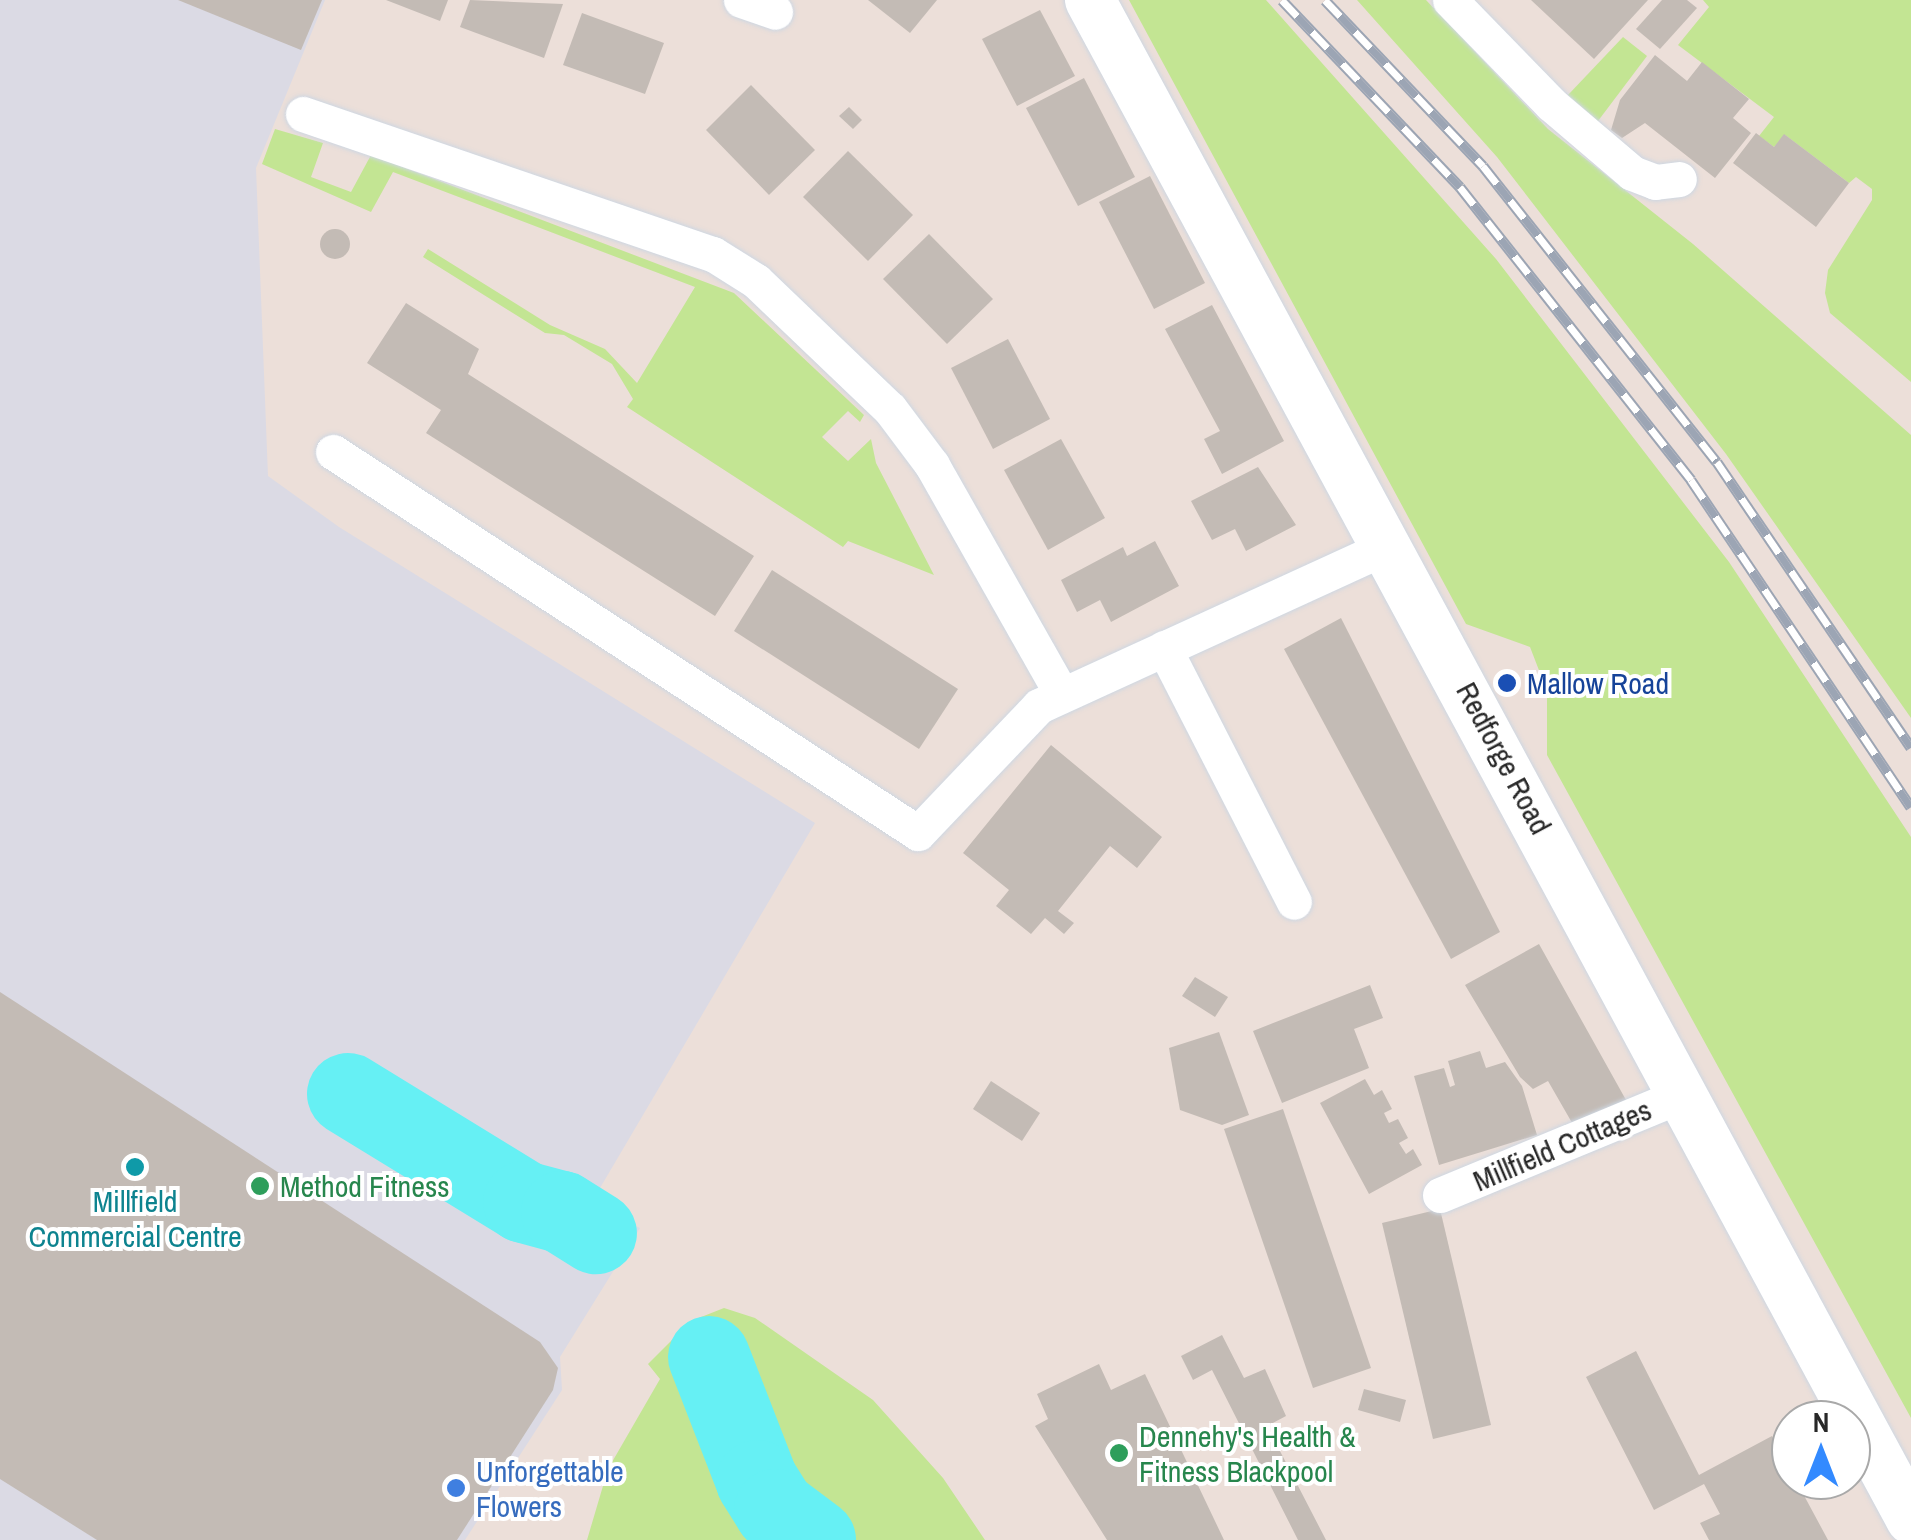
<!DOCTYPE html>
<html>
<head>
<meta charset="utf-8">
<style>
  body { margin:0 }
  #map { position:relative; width:1911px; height:1540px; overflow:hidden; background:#ecdfd9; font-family:"Archivo Narrow",sans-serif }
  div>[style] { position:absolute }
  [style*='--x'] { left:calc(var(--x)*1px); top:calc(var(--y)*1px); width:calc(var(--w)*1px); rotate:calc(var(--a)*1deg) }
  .industrial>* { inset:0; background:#dbdae4 }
  .green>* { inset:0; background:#c3e593 }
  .river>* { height:82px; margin:-41px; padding:0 41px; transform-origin:41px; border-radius:41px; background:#66f0f4 }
  .building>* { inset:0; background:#c3bbb5 }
  .round { border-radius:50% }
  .roads { filter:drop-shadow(0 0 2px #ced7e2) drop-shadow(0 0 2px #ced7e2) }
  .street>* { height:35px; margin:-17.5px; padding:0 17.5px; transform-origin:17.5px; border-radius:17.5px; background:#fff }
  .secondary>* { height:50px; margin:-25px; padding:0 25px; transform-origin:25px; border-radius:25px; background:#fff }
  .rail>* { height:11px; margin-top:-5.5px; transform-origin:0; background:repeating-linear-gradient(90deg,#fff 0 22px,#9ca5b4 0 44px); box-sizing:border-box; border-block:2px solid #9ca5b4 }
  .dots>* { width:28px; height:28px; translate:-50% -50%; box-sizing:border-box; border:5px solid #fff; border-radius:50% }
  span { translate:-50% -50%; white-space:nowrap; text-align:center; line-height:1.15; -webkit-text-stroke:8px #fff; paint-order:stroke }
  .transit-label { font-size:30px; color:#164399 }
  .left { translate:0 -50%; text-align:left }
  .street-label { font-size:30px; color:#282828 }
  .leisure-label { font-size:30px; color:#27864d }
  .culture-label { font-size:30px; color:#0d838f }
  .shop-label { font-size:30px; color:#366cbe }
  .north { position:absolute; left:1771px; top:1400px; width:100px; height:100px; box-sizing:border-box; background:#fff; border:2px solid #a9a9a9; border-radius:50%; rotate:0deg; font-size:28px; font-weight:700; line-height:40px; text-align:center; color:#282828 }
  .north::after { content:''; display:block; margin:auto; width:35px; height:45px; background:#338aff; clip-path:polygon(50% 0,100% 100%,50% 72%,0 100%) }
</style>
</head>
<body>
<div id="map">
  <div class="industrial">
    <i style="clip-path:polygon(0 0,325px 0,256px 168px,268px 476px,339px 527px,815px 823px,590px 1205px,640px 1228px,560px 1357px,562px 1390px,465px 1540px,0 1540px)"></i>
  </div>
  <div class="green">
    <i style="clip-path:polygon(1129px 0,1266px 0,1496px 259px,1729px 562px,1911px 837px,1911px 1418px,1547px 755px,1547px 691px,1530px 647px,1466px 624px)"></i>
    <i style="clip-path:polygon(1357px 0,1426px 0,1548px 129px,1693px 244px,1911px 435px,1911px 718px,1726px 454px,1497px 157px)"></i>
    <i style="clip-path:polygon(1703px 0,1911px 0,1911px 382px,1830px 313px,1825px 293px,1828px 270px,1872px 200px,1872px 189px,1856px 177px,1849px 183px,1785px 135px,1774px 147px,1759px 136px,1774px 117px,1678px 45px,1709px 7px)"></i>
    <i style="clip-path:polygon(1623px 37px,1647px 56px,1598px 121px,1568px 95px)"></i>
    <i style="clip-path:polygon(275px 129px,323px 143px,311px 177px,351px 192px,371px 155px,734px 293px,864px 415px,860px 422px,848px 411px,822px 437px,848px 461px,871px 439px,876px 463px,934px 575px,848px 541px,843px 547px,627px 407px,633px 399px,612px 364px,564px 335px,545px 333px,423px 257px,428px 249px,550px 325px,605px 349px,637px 383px,695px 287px,393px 172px,371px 212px,262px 164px)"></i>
    <i style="clip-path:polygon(724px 1308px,755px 1318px,873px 1400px,943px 1478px,985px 1540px,587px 1540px,608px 1469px,660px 1379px,648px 1364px,691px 1321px)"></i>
  </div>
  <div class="river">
    <i style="--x:348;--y:1094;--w:206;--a:31.5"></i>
    <i style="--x:524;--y:1202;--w:39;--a:15"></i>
    <i style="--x:562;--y:1212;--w:40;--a:32"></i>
    <i style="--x:709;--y:1357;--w:133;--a:68.8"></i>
    <i style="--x:757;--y:1481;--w:34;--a:58"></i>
    <i style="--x:775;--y:1510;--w:50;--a:36.9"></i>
  </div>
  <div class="building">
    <i style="clip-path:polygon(178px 0,322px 0,301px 50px)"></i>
    <i style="clip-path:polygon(386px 0,448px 0,440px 21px)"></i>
    <i style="clip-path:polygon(470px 0,563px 4px,544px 58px,460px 27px)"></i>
    <i style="clip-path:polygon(868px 0,937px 0,910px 33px)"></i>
    <i style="clip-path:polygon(1531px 0,1648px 0,1594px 59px)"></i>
    <i style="clip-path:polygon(1662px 0,1687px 0,1697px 8px,1660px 49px,1636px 29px)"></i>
    <i style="clip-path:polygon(1040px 10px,1075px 76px,1017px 106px,982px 39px)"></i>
    <i style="clip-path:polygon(582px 13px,664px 43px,645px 94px,563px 65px)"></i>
    <i style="clip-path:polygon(1655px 55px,1687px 81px,1702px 62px,1749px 99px,1733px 118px,1751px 133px,1715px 178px,1645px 123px,1622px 138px,1611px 130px,1620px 100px)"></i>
    <i style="clip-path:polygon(1084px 78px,1135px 177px,1078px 206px,1026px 108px)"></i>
    <i style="clip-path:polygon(751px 85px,815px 150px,769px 195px,706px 130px)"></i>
    <i style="clip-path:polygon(849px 107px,862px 120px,853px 129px,839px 116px)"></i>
    <i style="clip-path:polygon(1756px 133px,1774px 147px,1784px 134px,1849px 183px,1816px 227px,1733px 163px)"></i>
    <i style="clip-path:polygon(848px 151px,913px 215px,868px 261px,803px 197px)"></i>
    <i style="clip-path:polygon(1150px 176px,1205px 283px,1154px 309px,1099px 202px)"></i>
    <i class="round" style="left:320px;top:229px;width:30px;height:30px"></i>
    <i style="clip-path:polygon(929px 234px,993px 299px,947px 344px,883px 279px)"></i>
    <i style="clip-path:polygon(406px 303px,479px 349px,468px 374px,754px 556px,715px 616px,426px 433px,441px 410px,367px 363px)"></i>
    <i style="clip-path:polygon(1212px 305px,1284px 441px,1222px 474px,1204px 439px,1220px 431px,1165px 329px)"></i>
    <i style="clip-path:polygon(1008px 339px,1050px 419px,993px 449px,951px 368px)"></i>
    <i style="clip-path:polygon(1061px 439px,1105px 518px,1048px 550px,1004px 470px)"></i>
    <i style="clip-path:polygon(1258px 467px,1296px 525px,1246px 551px,1235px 529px,1212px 540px,1191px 501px)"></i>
    <i style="clip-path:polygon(1155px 541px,1179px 586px,1111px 622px,1100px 600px,1077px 612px,1061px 580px,1123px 547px,1127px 556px)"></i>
    <i style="clip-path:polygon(772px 570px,958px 689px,919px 749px,734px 631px)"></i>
    <i style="clip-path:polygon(1341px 618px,1500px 932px,1451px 959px,1284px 649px)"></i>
    <i style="clip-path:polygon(1051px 745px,1162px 837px,1137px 868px,1110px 846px,1058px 911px,1074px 923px,1064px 934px,1045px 918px,1031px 934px,996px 906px,1009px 890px,963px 853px)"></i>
    <i style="clip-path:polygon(1539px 944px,1626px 1100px,1575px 1128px,1548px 1081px,1533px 1089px,1520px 1077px,1465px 985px)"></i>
    <i style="clip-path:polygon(1195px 977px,1228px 997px,1215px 1017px,1182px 996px)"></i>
    <i style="clip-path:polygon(1370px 985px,1383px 1018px,1354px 1029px,1369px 1068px,1282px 1103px,1253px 1031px)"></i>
    <i style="clip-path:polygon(0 992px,540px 1342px,558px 1368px,553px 1390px,457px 1540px,97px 1540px,0 1479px)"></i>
    <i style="clip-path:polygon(1219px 1032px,1249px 1115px,1222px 1125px,1180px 1110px,1169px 1048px)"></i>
    <i style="clip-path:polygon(1480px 1051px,1486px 1068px,1505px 1062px,1522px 1086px,1537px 1135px,1439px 1165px,1414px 1076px,1444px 1068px,1450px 1087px,1455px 1085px,1448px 1061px)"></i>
    <i style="clip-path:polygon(1365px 1079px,1374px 1095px,1382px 1090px,1392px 1109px,1384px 1113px,1389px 1123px,1398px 1119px,1408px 1138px,1399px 1143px,1406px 1154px,1413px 1149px,1422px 1165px,1369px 1194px,1320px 1103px)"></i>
    <i style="clip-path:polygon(991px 1081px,1040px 1113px,1022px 1141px,973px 1109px)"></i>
    <i style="clip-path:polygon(1283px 1109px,1371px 1368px,1313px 1388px,1224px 1129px)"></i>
    <i style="clip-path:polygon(1440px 1209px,1491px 1425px,1433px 1439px,1382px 1223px)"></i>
    <i style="clip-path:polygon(1222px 1335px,1244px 1378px,1265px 1369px,1286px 1416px,1267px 1426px,1326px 1540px,1298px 1540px,1212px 1370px,1193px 1380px,1181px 1356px)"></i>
    <i style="clip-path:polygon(1636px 1351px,1699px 1475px,1772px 1436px,1828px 1540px,1709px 1540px,1700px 1523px,1720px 1514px,1704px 1484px,1654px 1510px,1586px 1377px)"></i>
    <i style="clip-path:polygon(1099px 1364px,1111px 1390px,1145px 1374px,1224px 1540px,1107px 1540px,1035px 1426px,1048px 1419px,1037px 1394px)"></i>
    <i style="clip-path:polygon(1364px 1389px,1406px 1400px,1400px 1422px,1358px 1410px)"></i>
  </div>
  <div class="roads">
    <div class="street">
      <i style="--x:741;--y:0;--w:36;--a:19"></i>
      <i style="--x:1450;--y:0;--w:145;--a:45.8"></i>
      <i style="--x:1551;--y:104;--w:106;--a:40.4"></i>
      <i style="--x:1632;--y:173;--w:25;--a:21"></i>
      <i style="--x:1655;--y:182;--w:24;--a:-7"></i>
      <i style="--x:303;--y:114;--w:433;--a:18.9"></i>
      <i style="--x:713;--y:254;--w:51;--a:32.1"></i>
      <i style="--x:756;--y:281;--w:185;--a:43.7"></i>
      <i style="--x:890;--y:409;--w:70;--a:53.1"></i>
      <i style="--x:932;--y:465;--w:264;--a:60.5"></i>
      <i style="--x:333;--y:452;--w:698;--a:33.08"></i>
      <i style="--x:918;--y:833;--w:175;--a:-46.4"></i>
      <i style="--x:1039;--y:706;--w:386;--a:-24.6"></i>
      <i style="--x:1164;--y:648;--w:285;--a:62.9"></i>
      <i style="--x:1440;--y:1195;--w:264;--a:-22.5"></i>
    </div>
    <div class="secondary">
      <i style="--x:1090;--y:0;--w:1727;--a:61.61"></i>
    </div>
  </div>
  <div class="rail">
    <i style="--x:1282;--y:0;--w:258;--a:46.4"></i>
    <i style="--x:1460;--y:187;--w:373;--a:51.7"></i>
    <i style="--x:1691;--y:480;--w:394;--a:56.1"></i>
    <i style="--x:1325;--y:0;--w:229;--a:46.4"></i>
    <i style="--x:1483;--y:166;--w:377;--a:51.7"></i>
    <i style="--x:1717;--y:462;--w:345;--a:55.8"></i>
  </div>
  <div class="dots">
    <i style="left:1507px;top:683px;background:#1a4fb4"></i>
    <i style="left:135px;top:1167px;background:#0f9aa8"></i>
    <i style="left:260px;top:1186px;background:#2e9e5b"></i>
    <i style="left:1119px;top:1453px;background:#2e9e5b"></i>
    <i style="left:456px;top:1488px;background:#3f7fe0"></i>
  </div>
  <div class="transit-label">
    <span class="left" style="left:1527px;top:683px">Mallow Road</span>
  </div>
  <div class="street-label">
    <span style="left:1504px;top:758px;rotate:62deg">Redforge Road</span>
    <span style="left:1562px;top:1145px;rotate:-23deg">Millfield Cottages</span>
  </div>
  <div class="leisure-label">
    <span class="left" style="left:280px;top:1186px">Method Fitness</span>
    <span class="left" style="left:1139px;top:1453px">Dennehy's Health &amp;<br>Fitness Blackpool</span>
  </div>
  <div class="culture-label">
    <span style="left:135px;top:1218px">Millfield<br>Commercial Centre</span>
  </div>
  <div class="shop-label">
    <span class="left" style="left:476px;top:1488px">Unforgettable<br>Flowers</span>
  </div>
  <div class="north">N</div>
</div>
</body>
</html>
